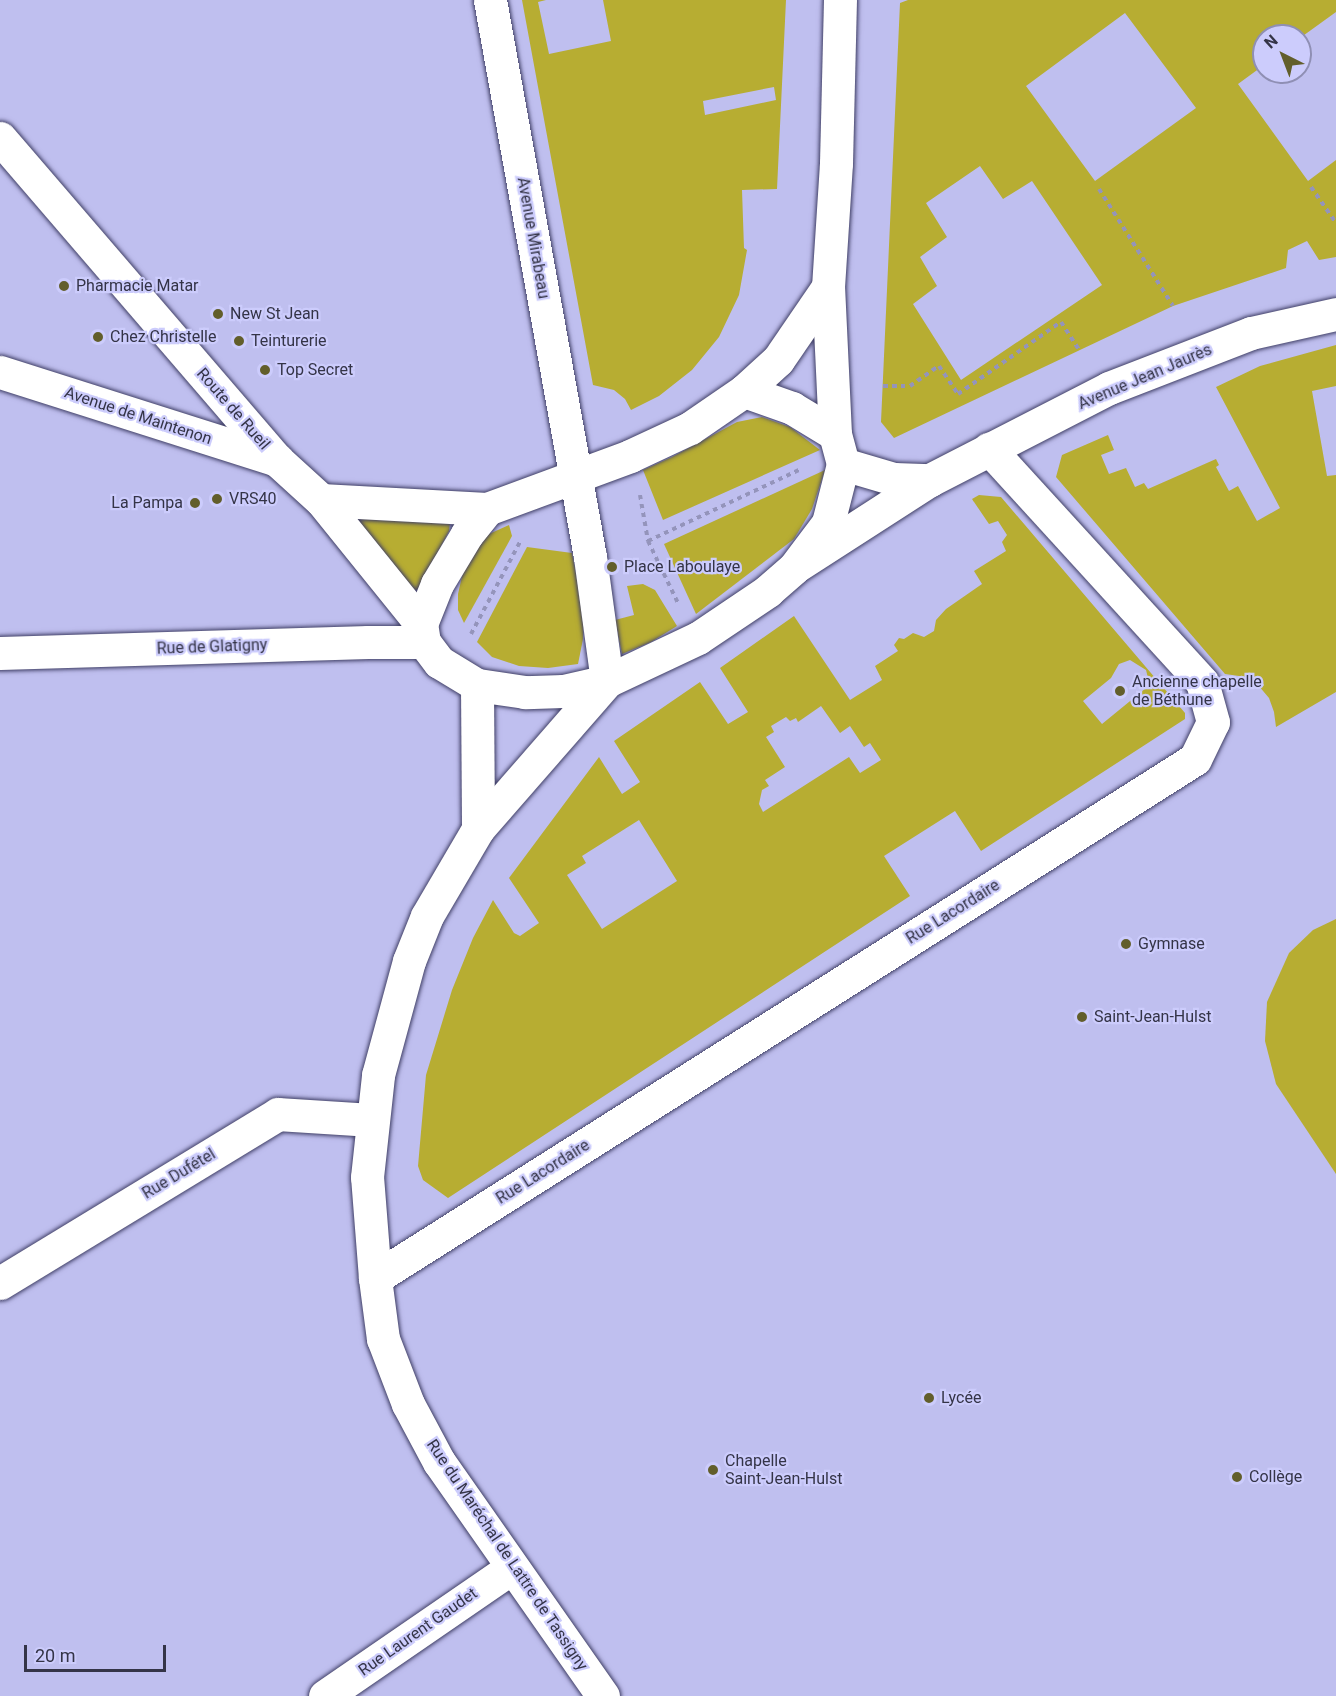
<!DOCTYPE html>
<html>
<head>
<meta charset="utf-8">
<style>
  body { margin:0 }
  #map { position:relative; width:1336px; height:1696px; overflow:hidden; background:#bfbfef; font-family:Roboto,sans-serif }
  div>[style] { position:absolute }
  [style*='--x'] { left:calc(var(--x)*1px); top:calc(var(--y)*1px); width:calc(var(--w)*1px); rotate:calc(var(--a)*1deg) }
  .green>* { inset:0; background:#b7ad32 }
  .path>* { height:4px; margin-top:-2px; transform-origin:0; background:repeating-linear-gradient(90deg,#9494bb 0 4.5px,transparent 0 9px) }
  .roads { filter:drop-shadow(0 0 2px #403f66) drop-shadow(0 0 2px #403f66) }
  .minor>* { height:33px; margin:-16.5px; padding:0 16.5px; transform-origin:16.5px; border-radius:16.5px; background:#fff }
  .major>* { height:33px; margin:-16.5px; padding:0 16.5px; transform-origin:16.5px; border-radius:16.5px; background:#fff }
  .dots>* { width:16px; height:16px; translate:-50% -50%; box-sizing:border-box; border:3px solid #ccccfc; border-radius:50% }
  span { translate:-50% -50%; white-space:nowrap; text-align:center; line-height:1.15; -webkit-text-stroke:4.5px #ccccfc; paint-order:stroke }
  .street-label { font-size:16px; color:#343447 }
  .poi-label { font-size:16px; color:#343447 }
  .left { translate:0 -50%; text-align:left }
  .right { translate:-100% -50%; text-align:right }
  .north { position:absolute; left:1252px; top:24px; width:60px; height:60px; box-sizing:border-box; background:#ccccfc; border:2px solid #8f8fb4; border-radius:50%; rotate:318deg; font-size:16px; font-weight:700; line-height:24px; text-align:center; color:#343447 }
  .north::after { content:''; display:block; margin:auto; width:21px; height:27px; background:#625e2b; clip-path:polygon(50% 0,100% 100%,50% 72%,0 100%) }
  .scale { position:absolute; left:24px; top:1645px; width:142px; height:27px; box-sizing:border-box; border:3px solid #343447; border-top:0; padding-left:8px; font-size:18px; line-height:21px; white-space:nowrap; color:#343447; -webkit-text-stroke:4px #ccccfc; paint-order:stroke }
</style>
</head>
<body>
<div id="map">
  <div class="green">
    <i style="clip-path:polygon(evenodd,522px 0,546px 0,538px 2px,549px 54px,611px 41px,603px 0,786px 0,777px 189px,742px 190px,744px 248px,747px 250px,739px 295px,719px 337px,692px 370px,659px 396px,631px 410px,625px 399px,614px 390px,593px 385px,522px 0,774px 87px,776px 100px,705px 115px,703px 101px,774px 87px)"></i>
    <i style="clip-path:polygon(evenodd,908px 0,1336px 0,1336px 12px,1300px 38px,1300px 36px,1264px 36px,1264px 65px,1238px 84px,1308px 181px,1336px 160px,1336px 257px,1319px 260px,1307px 241px,1288px 250px,1286px 268px,1173px 306px,894px 438px,881px 422px,900px 3px,908px 0,1125px 13px,1196px 108px,1095px 181px,1026px 86px,1125px 13px,908px 0,980px 166px,1003px 199px,1032px 181px,1102px 285px,961px 380px,913px 304px,937px 286px,920px 257px,947px 237px,926px 203px,980px 166px)"></i>
    <i style="clip-path:polygon(1336px 345px,1336px 386px,1312px 391px,1327px 476px,1336px 475px,1336px 692px,1276px 727px,1274px 712px,1269px 698px,1258px 685px,1239px 676px,1225px 674px,1056px 477px,1062px 455px,1108px 435px,1114px 450px,1101px 455px,1109px 474px,1126px 468px,1135px 487px,1144px 483px,1148px 489px,1216px 459px,1219px 465px,1216px 467px,1229px 491px,1238px 486px,1257px 521px,1280px 508px,1216px 387px,1260px 366px)"></i>
    <i style="clip-path:polygon(762px 417px,790px 427px,820px 450px,663px 520px,643px 470px,672px 457px,737px 422px)"></i>
    <i style="clip-path:polygon(825px 470px,812px 509px,794px 539px,696px 614px,664px 544px)"></i>
    <i style="clip-path:polygon(evenodd,979px 495px,1001px 497px,1185px 713px,1185px 719px,981px 851px,955px 811px,884px 856px,910px 896px,448px 1198px,423px 1180px,418px 1166px,426px 1075px,452px 990px,473px 938px,493px 900px,514px 933px,520px 936px,539px 923px,509px 878px,599px 757px,622px 794px,640px 782px,614px 741px,700px 682px,728px 724px,748px 712px,720px 668px,794px 616px,850px 700px,882px 680px,875px 666px,898px 651px,894px 645px,899px 638px,904px 639px,913px 633px,924px 637px,934px 631px,936px 620px,946px 609px,982px 584px,974px 571px,1006px 551px,1002px 542px,1007px 535px,998px 521px,989px 524px,972px 499px,979px 495px,1130px 660px,1146px 670px,1149px 682px,1146px 688px,1102px 724px,1083px 701px,1111px 678px,1119px 664px,1130px 660px,979px 495px,821px 706px,840px 733px,850px 726px,864px 747px,870px 743px,881px 760px,860px 773px,849px 757px,763px 812px,759px 804px,762px 790px,769px 786px,765px 780px,785px 767px,766px 737px,774px 732px,771px 726px,786px 717px,790px 721px,796px 718px,798px 722px,821px 706px,979px 495px,639px 820px,677px 881px,602px 929px,567px 875px,586px 863px,582px 856px,639px 820px)"></i>
    <i style="clip-path:polygon(359px 517px,450px 522px,449px 531px,419px 589px,413px 591px,357px 522px)"></i>
    <i style="clip-path:polygon(509px 525px,512px 536px,464px 623px,458px 610px,458px 594px,463px 572px,474px 550px,489px 534px)"></i>
    <i style="clip-path:polygon(527px 547px,572px 553px,584px 614px,583px 639px,578px 664px,548px 668px,519px 666px,492px 657px,477px 642px)"></i>
    <i style="clip-path:polygon(643px 584px,655px 590px,677px 626px,651px 642px,622px 654px,615px 620px,634px 615px,627px 586px)"></i>
    <i style="clip-path:polygon(1336px 919px,1336px 1174px,1276px 1084px,1265px 1041px,1267px 1002px,1289px 953px,1313px 930px)"></i>
  </div>
  <div class="path">
    <i style="--x:1311;--y:187;--w:44;--a:55.2"></i>
    <i style="--x:1099;--y:189;--w:138;--a:57.7"></i>
    <i style="--x:883;--y:386;--w:27;--a:0"></i>
    <i style="--x:910;--y:386;--w:35;--a:-35"></i>
    <i style="--x:939;--y:366;--w:34;--a:56"></i>
    <i style="--x:958;--y:394;--w:126;--a:-35"></i>
    <i style="--x:1061;--y:322;--w:35;--a:57"></i>
    <i style="--x:640;--y:495;--w:47;--a:80.1"></i>
    <i style="--x:648;--y:541;--w:69;--a:64.2"></i>
    <i style="--x:648;--y:541;--w:167;--a:-25.2"></i>
    <i style="--x:471;--y:634;--w:104;--a:-62"></i>
  </div>
  <div class="roads">
    <div class="minor">
      <i style="--x:490;--y:0;--w:566;--a:79.82"></i>
      <i style="--x:590;--y:557;--w:125;--a:82.2"></i>
      <i style="--x:0;--y:138;--w:425;--a:49.3"></i>
      <i style="--x:277;--y:460;--w:59;--a:42.3"></i>
      <i style="--x:321;--y:500;--w:159;--a:51.1"></i>
      <i style="--x:0;--y:372;--w:291;--a:17.6"></i>
      <i style="--x:744;--y:391;--w:46;--a:-42.4"></i>
      <i style="--x:778;--y:360;--w:88;--a:-55.6"></i>
      <i style="--x:835;--y:434;--w:147;--a:-92.7"></i>
      <i style="--x:828;--y:287;--w:124;--a:-86.3"></i>
      <i style="--x:836;--y:163;--w:163;--a:-88.6"></i>
      <i style="--x:843;--y:464;--w:53;--a:16.4"></i>
      <i style="--x:894;--y:479;--w:36;--a:2"></i>
      <i style="--x:321;--y:500;--w:166;--a:3.1"></i>
      <i style="--x:798;--y:565;--w:157;--a:-32.8"></i>
      <i style="--x:930;--y:480;--w:201;--a:-27.2"></i>
      <i style="--x:1109;--y:388;--w:152;--a:-21.2"></i>
      <i style="--x:1251;--y:333;--w:87;--a:-12.6"></i>
      <i style="--x:0;--y:653;--w:368;--a:-1.7"></i>
      <i style="--x:368;--y:642;--w:56;--a:0"></i>
      <i style="--x:375;--y:1278;--w:970;--a:-32.33"></i>
      <i style="--x:1195;--y:759;--w:41;--a:-64.1"></i>
      <i style="--x:1213;--y:722;--w:41;--a:-105.4"></i>
      <i style="--x:1202;--y:682;--w:316;--a:-132.4"></i>
      <i style="--x:0;--y:1283;--w:325;--a:-31.3"></i>
      <i style="--x:278;--y:1114;--w:93;--a:3.7"></i>
      <i style="--x:325;--y:1696;--w:226;--a:-34.5"></i>
    </div>
    <div class="major">
      <i style="--x:744;--y:391;--w:51;--a:19.5"></i>
      <i style="--x:792;--y:408;--w:50;--a:31.2"></i>
      <i style="--x:835;--y:434;--w:31;--a:75"></i>
      <i style="--x:843;--y:464;--w:61;--a:104.3"></i>
      <i style="--x:828;--y:523;--w:56;--a:127.1"></i>
      <i style="--x:794;--y:568;--w:35;--a:139"></i>
      <i style="--x:768;--y:591;--w:84;--a:146.1"></i>
      <i style="--x:698;--y:638;--w:101;--a:154.7"></i>
      <i style="--x:607;--y:681;--w:45;--a:167.2"></i>
      <i style="--x:563;--y:691;--w:38;--a:178"></i>
      <i style="--x:525;--y:692;--w:49;--a:-171.7"></i>
      <i style="--x:477;--y:685;--w:44;--a:-148.8"></i>
      <i style="--x:439;--y:662;--w:25;--a:-127"></i>
      <i style="--x:424;--y:642;--w:18;--a:-99"></i>
      <i style="--x:421;--y:624;--w:43;--a:-68.2"></i>
      <i style="--x:437;--y:584;--w:58;--a:-59"></i>
      <i style="--x:467;--y:534;--w:32;--a:-51"></i>
      <i style="--x:487;--y:509;--w:153;--a:-20.3"></i>
      <i style="--x:630;--y:456;--w:66;--a:-25"></i>
      <i style="--x:690;--y:428;--w:65;--a:-34.4"></i>
      <i style="--x:477;--y:685;--w:144;--a:89.6"></i>
      <i style="--x:603;--y:1696;--w:286;--a:-125"></i>
      <i style="--x:439;--y:1462;--w:66;--a:-118.1"></i>
      <i style="--x:408;--y:1404;--w:70;--a:-111"></i>
      <i style="--x:383;--y:1339;--w:62;--a:-97.5"></i>
      <i style="--x:375;--y:1278;--w:101;--a:-94.5"></i>
      <i style="--x:367;--y:1177;--w:103;--a:-83.8"></i>
      <i style="--x:378;--y:1075;--w:118;--a:-74.8"></i>
      <i style="--x:409;--y:961;--w:48;--a:-68.2"></i>
      <i style="--x:427;--y:916;--w:101;--a:-59.6"></i>
      <i style="--x:478;--y:829;--w:196;--a:-48.9"></i>
    </div>
  </div>
  <div class="dots">
    <i style="left:64px;top:286px;background:#625e2b"></i>
    <i style="left:218px;top:314px;background:#625e2b"></i>
    <i style="left:98px;top:337px;background:#625e2b"></i>
    <i style="left:239px;top:341px;background:#625e2b"></i>
    <i style="left:265px;top:370px;background:#625e2b"></i>
    <i style="left:217px;top:499px;background:#625e2b"></i>
    <i style="left:195px;top:503px;background:#625e2b"></i>
    <i style="left:612px;top:567px;background:#625e2b"></i>
    <i style="left:1120px;top:691px;background:#625e2b"></i>
    <i style="left:1126px;top:944px;background:#625e2b"></i>
    <i style="left:1082px;top:1017px;background:#625e2b"></i>
    <i style="left:929px;top:1398px;background:#625e2b"></i>
    <i style="left:713px;top:1470px;background:#625e2b"></i>
    <i style="left:1237px;top:1477px;background:#625e2b"></i>
  </div>
  <div class="street-label">
    <span style="left:533px;top:238px;rotate:80deg">Avenue Mirabeau</span>
    <span style="left:1145px;top:377px;rotate:-23deg">Avenue Jean Jaurès</span>
    <span style="left:233px;top:409px;rotate:49deg">Route de Rueil</span>
    <span style="left:138px;top:416px;rotate:18deg">Avenue de Maintenon</span>
    <span style="left:212px;top:647px;rotate:-2deg">Rue de Glatigny</span>
    <span style="left:953px;top:912px;rotate:-32deg">Rue Lacordaire</span>
    <span style="left:543px;top:1172px;rotate:-32deg">Rue Lacordaire</span>
    <span style="left:179px;top:1174px;rotate:-31deg">Rue Dufétel</span>
    <span style="left:507px;top:1555px;rotate:56deg">Rue du Maréchal de Lattre de Tassigny</span>
    <span style="left:418px;top:1632px;rotate:-35deg">Rue Laurent Gaudet</span>
  </div>
  <div class="poi-label">
    <span class="left" style="left:76px;top:286px">Pharmacie Matar</span>
    <span class="left" style="left:230px;top:314px">New St Jean</span>
    <span class="left" style="left:110px;top:337px">Chez Christelle</span>
    <span class="left" style="left:251px;top:341px">Teinturerie</span>
    <span class="left" style="left:277px;top:370px">Top Secret</span>
    <span class="left" style="left:229px;top:499px">VRS40</span>
    <span class="right" style="left:183px;top:503px">La Pampa</span>
    <span class="left" style="left:624px;top:567px">Place Laboulaye</span>
    <span class="left" style="left:1132px;top:691px">Ancienne chapelle<br>de Béthune</span>
    <span class="left" style="left:1138px;top:944px">Gymnase</span>
    <span class="left" style="left:1094px;top:1017px">Saint-Jean-Hulst</span>
    <span class="left" style="left:941px;top:1398px">Lycée</span>
    <span class="left" style="left:725px;top:1470px">Chapelle<br>Saint-Jean-Hulst</span>
    <span class="left" style="left:1249px;top:1477px">Collège</span>
  </div>
  <div class="north">N</div>
  <div class="scale">20 m</div>
</div>
</body>
</html>
